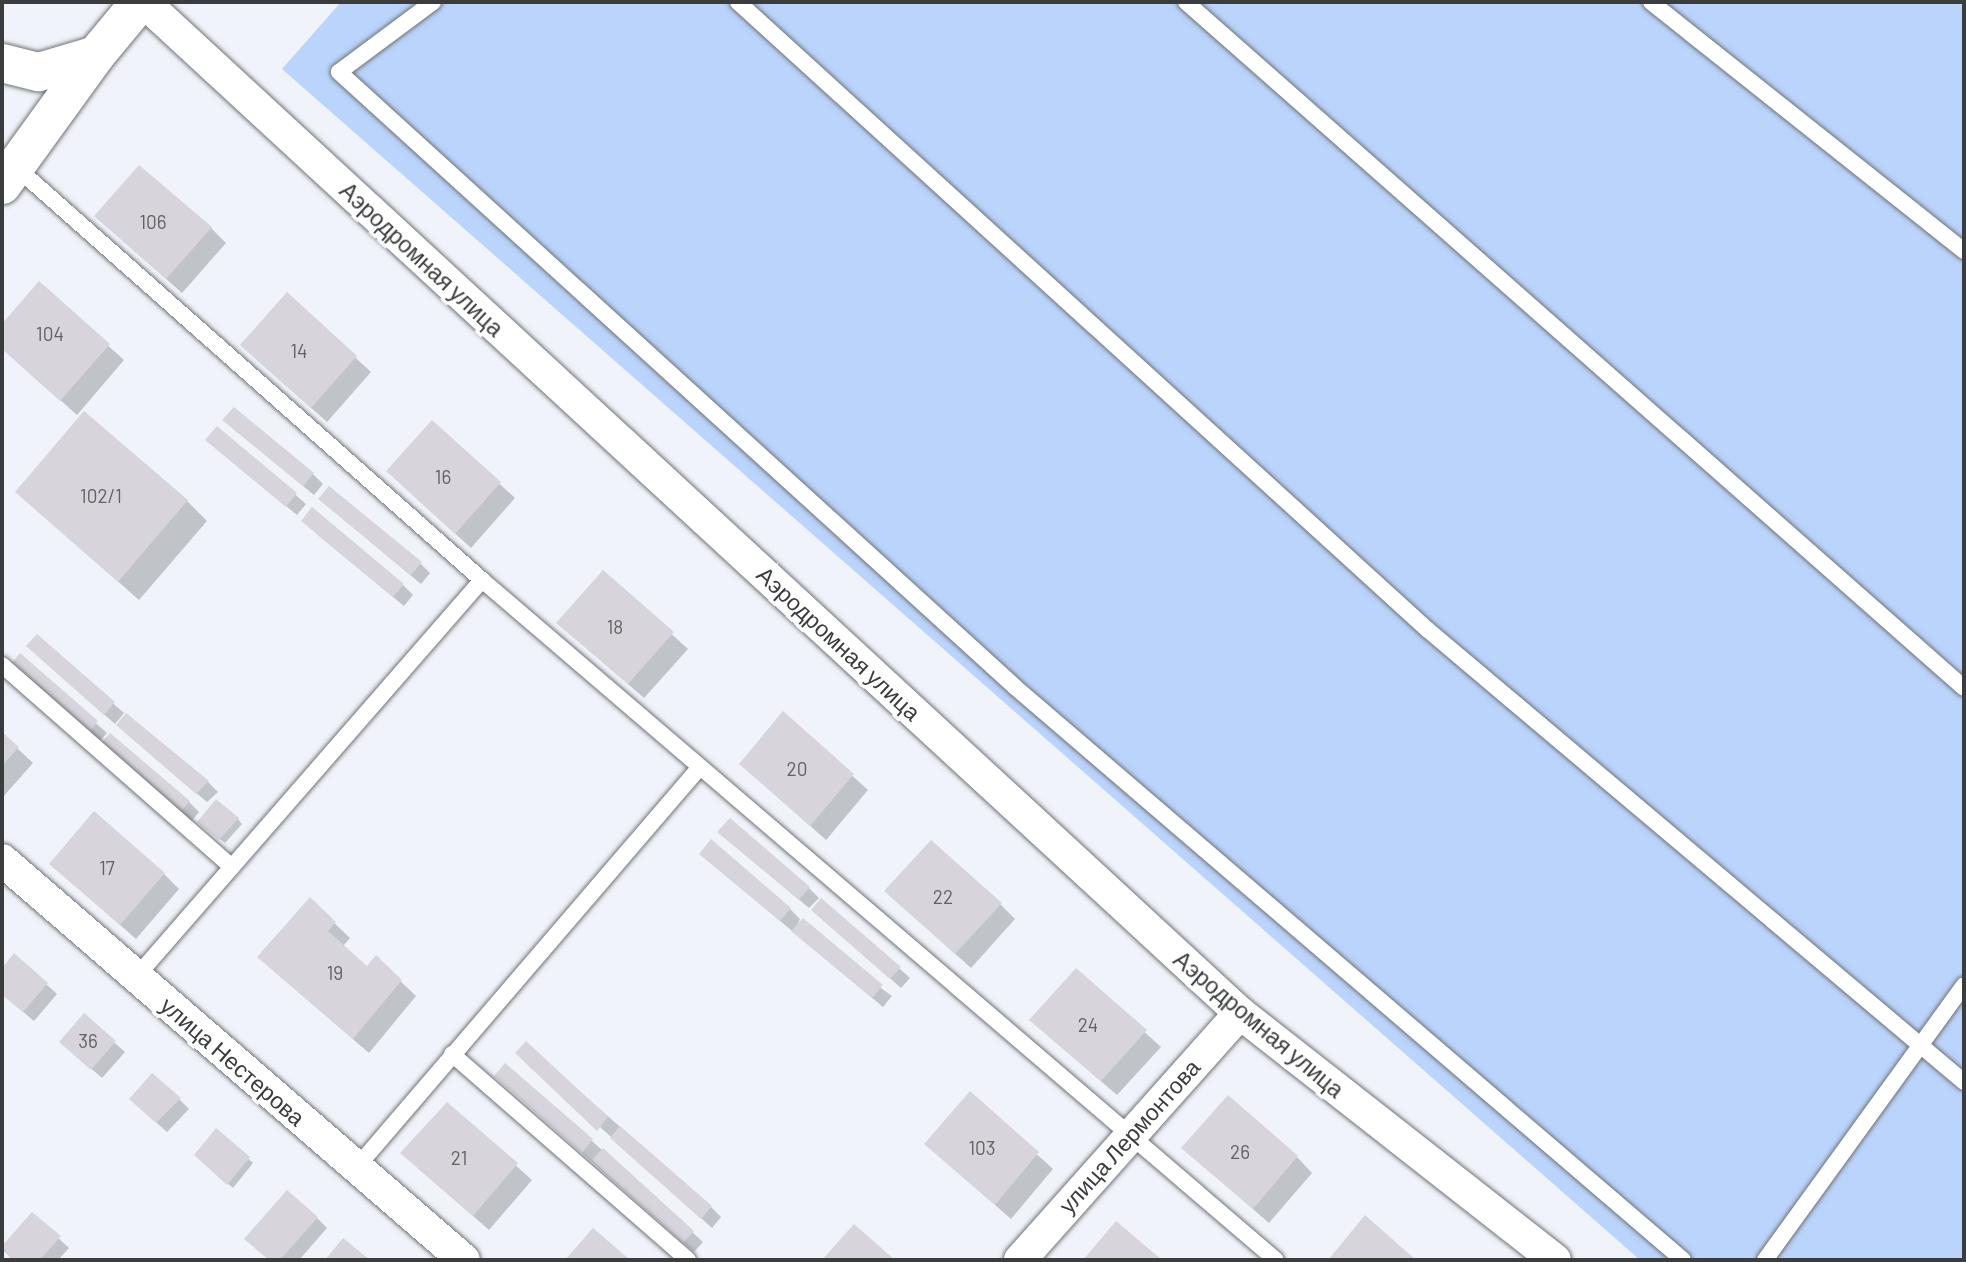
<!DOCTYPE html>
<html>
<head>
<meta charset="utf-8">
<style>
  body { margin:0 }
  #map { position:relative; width:1966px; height:1262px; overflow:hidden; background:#f0f4fa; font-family:Barlow,sans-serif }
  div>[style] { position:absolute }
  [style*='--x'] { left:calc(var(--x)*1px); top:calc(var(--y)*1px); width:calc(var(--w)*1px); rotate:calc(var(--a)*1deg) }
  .green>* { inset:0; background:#bbd4fc }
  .shadow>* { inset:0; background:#0003 }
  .building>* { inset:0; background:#d7d4db }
  .roads { filter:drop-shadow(0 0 2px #707378) drop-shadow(0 0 2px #707378) }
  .service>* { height:16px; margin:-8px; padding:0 8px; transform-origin:8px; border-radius:8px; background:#fff }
  .minor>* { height:32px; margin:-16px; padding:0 16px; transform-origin:16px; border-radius:16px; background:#fff }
  .primary>* { height:38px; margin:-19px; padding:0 19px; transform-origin:19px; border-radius:19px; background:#fff }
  span { translate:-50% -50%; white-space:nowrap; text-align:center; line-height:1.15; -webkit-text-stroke:7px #fff; paint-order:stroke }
  .number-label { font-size:19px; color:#616265 }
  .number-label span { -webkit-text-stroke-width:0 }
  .street-label { font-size:23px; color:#3a3c3e }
  .frame { position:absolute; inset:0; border:4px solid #3a3c3e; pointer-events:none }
</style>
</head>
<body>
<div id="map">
  <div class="green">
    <i style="clip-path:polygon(341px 2px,1964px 2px,1964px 1260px,1640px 1260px,282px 69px)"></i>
  </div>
  <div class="shadow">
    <i style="clip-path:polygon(211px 228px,226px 243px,182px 293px,112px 231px)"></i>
    <i style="clip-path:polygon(39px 284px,124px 360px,77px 415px,2px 348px,2px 326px)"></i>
    <i style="clip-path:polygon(287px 295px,371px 372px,327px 422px,257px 360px)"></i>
    <i style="clip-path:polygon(432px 422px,515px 498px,471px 548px,403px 486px)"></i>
    <i style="clip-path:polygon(218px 428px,306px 504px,297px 515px,218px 450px)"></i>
    <i style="clip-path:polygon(235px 430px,313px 474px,323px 484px,314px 495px)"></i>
    <i style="clip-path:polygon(17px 492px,187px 501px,207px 521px,139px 600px)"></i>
    <i style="clip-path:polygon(331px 509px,420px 563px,430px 573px,421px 584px)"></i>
    <i style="clip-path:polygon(313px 531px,403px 585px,413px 595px,404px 606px)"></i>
    <i style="clip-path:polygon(603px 572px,688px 649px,644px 698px,574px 637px)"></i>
    <i style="clip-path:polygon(37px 637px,124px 713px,115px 724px,38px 656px)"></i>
    <i style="clip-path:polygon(20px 656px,107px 733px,99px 742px)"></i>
    <i style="clip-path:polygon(784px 714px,868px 790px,826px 840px,741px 764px)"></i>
    <i style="clip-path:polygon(127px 716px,208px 782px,218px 792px,207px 802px,128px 735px)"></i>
    <i style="clip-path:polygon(2px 734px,33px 763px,2px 798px)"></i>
    <i style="clip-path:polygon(111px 754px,189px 802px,199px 812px,190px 823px)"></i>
    <i style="clip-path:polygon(238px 819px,242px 824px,225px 843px,204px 826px)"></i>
    <i style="clip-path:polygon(719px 832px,809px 888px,819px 898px,809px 908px)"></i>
    <i style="clip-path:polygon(51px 864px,164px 874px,179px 889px,136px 939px)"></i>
    <i style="clip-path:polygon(712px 864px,790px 909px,800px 919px,796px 928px,892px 996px,883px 1007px)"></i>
    <i style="clip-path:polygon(310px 900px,350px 938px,343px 946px,368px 968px,376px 958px,416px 996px,369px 1053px,275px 972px)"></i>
    <i style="clip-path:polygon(822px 900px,910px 978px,901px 988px,823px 920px)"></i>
    <i style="clip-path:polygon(1000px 904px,1015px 919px,971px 968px,902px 906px)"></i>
    <i style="clip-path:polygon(15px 956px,57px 994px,34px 1021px,2px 994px,2px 971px)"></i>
    <i style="clip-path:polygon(1076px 970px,1161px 1047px,1117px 1095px,1047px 1035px)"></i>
    <i style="clip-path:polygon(84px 1016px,125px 1052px,102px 1078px,71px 1051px)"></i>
    <i style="clip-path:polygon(526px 1044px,711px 1207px,721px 1217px,712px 1228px,518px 1053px)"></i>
    <i style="clip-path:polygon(506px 1086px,592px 1141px,703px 1242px,694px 1252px)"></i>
    <i style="clip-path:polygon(970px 1094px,1053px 1169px,1011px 1219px,926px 1144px)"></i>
    <i style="clip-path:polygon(179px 1099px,189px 1109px,167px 1132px,141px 1109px)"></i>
    <i style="clip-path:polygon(447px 1104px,532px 1180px,489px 1230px,418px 1168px)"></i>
    <i style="clip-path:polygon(217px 1130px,253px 1163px,233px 1188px,196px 1155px)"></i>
    <i style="clip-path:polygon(1297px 1157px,1312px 1173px,1269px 1223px,1199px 1162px)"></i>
    <i style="clip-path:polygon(32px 1214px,69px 1248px,58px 1260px,13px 1260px,2px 1249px)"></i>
    <i style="clip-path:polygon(317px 1218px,327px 1228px,299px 1260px,270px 1260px,256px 1249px)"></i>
  </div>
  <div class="building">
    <i style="clip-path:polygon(139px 165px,212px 227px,166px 279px,94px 216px)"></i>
    <i style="clip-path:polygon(39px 281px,110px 344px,60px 401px,2px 349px,2px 324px)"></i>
    <i style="clip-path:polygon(287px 292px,357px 356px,311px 408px,240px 345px)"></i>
    <i style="clip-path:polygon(234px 407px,314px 473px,303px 486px,222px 420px)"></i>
    <i style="clip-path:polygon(84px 411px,188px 500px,118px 582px,15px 492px)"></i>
    <i style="clip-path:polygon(432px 420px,501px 482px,455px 534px,386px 471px)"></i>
    <i style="clip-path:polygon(217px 426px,297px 493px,286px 507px,205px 440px)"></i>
    <i style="clip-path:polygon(329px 486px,422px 562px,411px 575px,318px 499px)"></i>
    <i style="clip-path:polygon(312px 507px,404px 584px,393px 597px,301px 521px)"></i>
    <i style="clip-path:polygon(603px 570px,674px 632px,628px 684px,556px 623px)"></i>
    <i style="clip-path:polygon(37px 634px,115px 702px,104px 715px,26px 646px)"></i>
    <i style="clip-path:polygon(20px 653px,98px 721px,88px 734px,9px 666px)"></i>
    <i style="clip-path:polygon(783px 711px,854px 774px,810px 826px,739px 764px)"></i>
    <i style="clip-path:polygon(126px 713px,209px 781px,196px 794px,116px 725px)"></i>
    <i style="clip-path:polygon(2px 732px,19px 747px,2px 766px)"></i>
    <i style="clip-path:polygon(110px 733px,190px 801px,179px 814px,99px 745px)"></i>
    <i style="clip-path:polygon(216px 799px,239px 818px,219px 840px,197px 822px)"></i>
    <i style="clip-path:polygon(94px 811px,165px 873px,120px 925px,49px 864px)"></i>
    <i style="clip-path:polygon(730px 818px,810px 887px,799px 900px,717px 832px)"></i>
    <i style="clip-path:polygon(711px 839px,791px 908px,780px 921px,699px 854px)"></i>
    <i style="clip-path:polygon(931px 840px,1002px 903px,955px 954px,884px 891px)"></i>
    <i style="clip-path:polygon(310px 897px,336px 922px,328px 931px,367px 966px,376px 955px,402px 980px,353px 1039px,257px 957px)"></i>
    <i style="clip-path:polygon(821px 898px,901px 967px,890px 979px,811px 910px)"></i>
    <i style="clip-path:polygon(803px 918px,883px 985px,872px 998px,791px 931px)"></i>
    <i style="clip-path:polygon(14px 953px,48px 983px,23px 1012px,2px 995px,2px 968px)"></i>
    <i style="clip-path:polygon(1076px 968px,1147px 1030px,1101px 1081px,1029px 1020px)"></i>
    <i style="clip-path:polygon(84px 1013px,116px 1041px,91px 1070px,59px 1042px)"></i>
    <i style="clip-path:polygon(526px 1041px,608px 1117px,597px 1131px,515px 1053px)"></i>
    <i style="clip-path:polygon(505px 1063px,593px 1139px,582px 1153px,494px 1076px)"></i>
    <i style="clip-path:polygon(152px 1073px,181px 1098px,156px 1123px,129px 1099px)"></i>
    <i style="clip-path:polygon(970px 1091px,1039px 1152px,995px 1205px,924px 1144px)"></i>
    <i style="clip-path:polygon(1228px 1095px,1298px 1156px,1253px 1209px,1181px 1148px)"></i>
    <i style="clip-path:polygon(447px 1102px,518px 1163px,473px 1216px,400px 1153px)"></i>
    <i style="clip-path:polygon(620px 1126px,712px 1206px,701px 1219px,610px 1138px)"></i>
    <i style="clip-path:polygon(216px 1128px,250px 1157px,227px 1185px,194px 1155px)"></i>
    <i style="clip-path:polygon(603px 1148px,694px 1231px,683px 1243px,592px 1160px)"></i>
    <i style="clip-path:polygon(287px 1190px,318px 1217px,280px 1260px,269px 1260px,244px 1239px)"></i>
    <i style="clip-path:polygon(32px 1212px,61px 1236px,40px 1260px,12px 1260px,2px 1246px)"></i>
    <i style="clip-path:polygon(1365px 1215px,1416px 1260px,1328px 1260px)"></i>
    <i style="clip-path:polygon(1116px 1221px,1162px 1260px,1083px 1260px)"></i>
    <i style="clip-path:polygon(854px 1224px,895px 1260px,822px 1260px)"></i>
    <i style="clip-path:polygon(593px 1228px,630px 1260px,565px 1260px)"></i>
    <i style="clip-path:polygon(343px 1238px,365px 1256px,371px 1260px,325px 1260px)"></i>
  </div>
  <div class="roads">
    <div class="service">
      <i style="--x:433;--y:2;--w:117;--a:143.3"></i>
      <i style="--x:339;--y:72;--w:914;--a:42.29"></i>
      <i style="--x:1015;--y:687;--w:880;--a:40.62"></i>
      <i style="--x:738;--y:2;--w:933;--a:42.31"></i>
      <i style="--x:1428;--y:630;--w:701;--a:40.14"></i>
      <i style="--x:1186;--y:2;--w:1037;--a:41.4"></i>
      <i style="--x:1651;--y:2;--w:400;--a:38.5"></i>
      <i style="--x:17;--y:168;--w:621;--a:41.54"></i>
      <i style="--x:482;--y:580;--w:1045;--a:40.58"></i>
      <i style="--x:2;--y:665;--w:306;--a:41.3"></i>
      <i style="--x:136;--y:977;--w:527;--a:-48.93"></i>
      <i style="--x:452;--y:1054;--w:313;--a:41.1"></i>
      <i style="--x:356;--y:1168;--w:528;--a:-49.38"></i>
      <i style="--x:1765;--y:1260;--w:339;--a:-54.1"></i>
    </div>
    <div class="minor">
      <i style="--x:144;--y:2;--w:1491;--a:42.69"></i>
      <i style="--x:1240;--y:1013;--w:400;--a:38.1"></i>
      <i style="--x:2;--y:860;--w:611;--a:40.89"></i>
      <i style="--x:1020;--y:1260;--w:331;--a:-48.3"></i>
    </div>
    <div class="primary">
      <i style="--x:2;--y:63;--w:38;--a:14"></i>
      <i style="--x:39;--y:72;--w:59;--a:-16.6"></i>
      <i style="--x:96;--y:55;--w:69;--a:-50.3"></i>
      <i style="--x:2;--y:185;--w:160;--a:-54.1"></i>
    </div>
  </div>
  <div class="number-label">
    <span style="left:153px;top:222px">106</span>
    <span style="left:50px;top:334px">104</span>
    <span style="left:299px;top:351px">14</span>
    <span style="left:443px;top:477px">16</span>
    <span style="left:101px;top:496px">102/1</span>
    <span style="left:615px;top:627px">18</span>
    <span style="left:797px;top:769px">20</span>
    <span style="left:107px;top:868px">17</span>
    <span style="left:943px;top:897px">22</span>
    <span style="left:335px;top:973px">19</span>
    <span style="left:1088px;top:1025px">24</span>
    <span style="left:88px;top:1041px">36</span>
    <span style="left:982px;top:1148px">103</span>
    <span style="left:1240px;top:1152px">26</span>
    <span style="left:459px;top:1158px">21</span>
  </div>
  <div class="street-label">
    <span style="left:422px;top:259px;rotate:43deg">Аэродромная улица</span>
    <span style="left:839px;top:643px;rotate:43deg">Аэродромная улица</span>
    <span style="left:1259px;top:1024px;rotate:40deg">Аэродромная улица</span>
    <span style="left:233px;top:1061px;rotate:41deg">улица Нестерова</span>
    <span style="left:1129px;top:1136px;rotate:-48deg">улица Лермонтова</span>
  </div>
  <div class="frame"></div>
</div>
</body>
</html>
